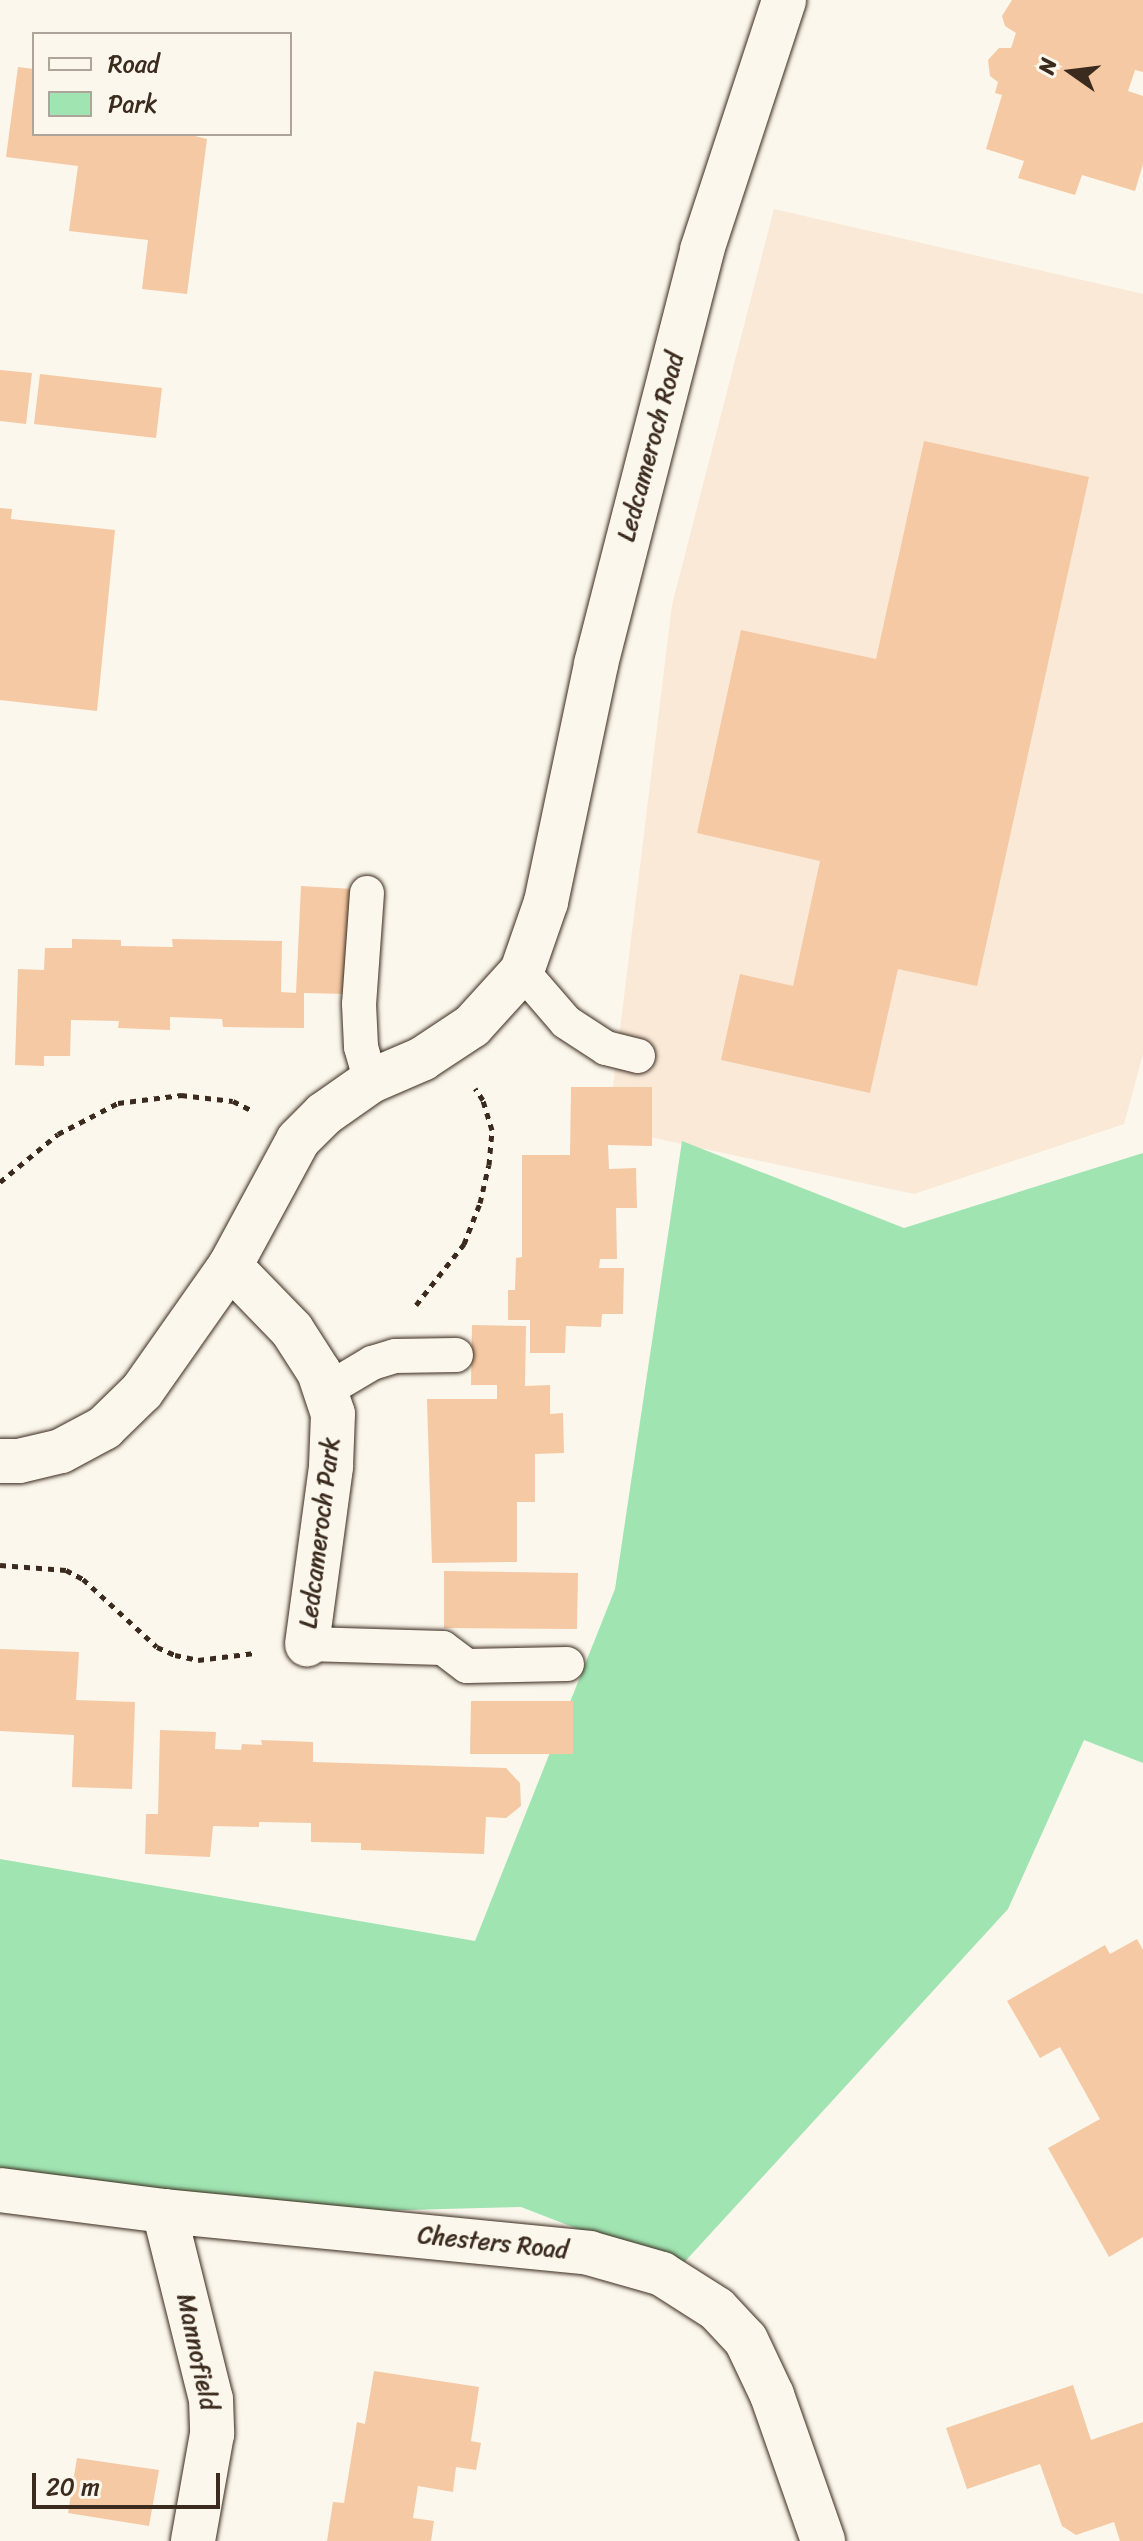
<!DOCTYPE html>
<html>
<head>
<meta charset="utf-8">
<style>
  body { margin:0 }
  #map { position:relative; width:1143px; height:2541px; overflow:hidden; background:#fbf7ec; font-family:Sriracha,sans-serif }
  div>[style] { position:absolute }
  [style*='--x'] { left:calc(var(--x)*1px); top:calc(var(--y)*1px); width:calc(var(--w)*1px); rotate:calc(var(--a)*1deg) }
  .built>* { inset:0; background:#f9e9d6 }
  .green>* { inset:0; background:#9fe4b1 }
  .building>* { inset:0; background:#f5c9a4 }
  .path>* { height:5px; margin-top:-2.5px; transform-origin:0; background:repeating-linear-gradient(90deg,#3b2a1e 0 6px,transparent 0 12px) }
  .roads { filter:drop-shadow(0 0 2px #3b2a1e) drop-shadow(0 0 2px #3b2a1e) }
  .lane>* { height:34px; margin:-17px; padding:0 17px; transform-origin:17px; border-radius:17px; background:#fbf7ec }
  .street>* { height:44px; margin:-22px; padding:0 22px; transform-origin:22px; border-radius:22px; background:#fbf7ec }
  span { translate:-50% -50%; white-space:nowrap; text-align:center; line-height:1.15; -webkit-text-stroke:8px #fbf7ec; paint-order:stroke }
  .street-label { font-size:24px; color:#3b2a1e }
  .legend { position:absolute; left:32px; top:32px; width:260px; height:104px; box-sizing:border-box; background:#fbf7ec; border:2px solid #aea59a; margin:0; padding:10px 14px; list-style:none; font-size:24px; color:#3b2a1e }
  .legend li { display:flex; align-items:center; gap:16px; height:40px }
  .legend b { width:40px; border:2px solid #aea59a }
  .north { position:absolute; left:1031px; top:32px; width:80px; height:80px; -webkit-text-stroke:6px #fbf7ec; paint-order:stroke; rotate:284deg; font-size:22px; font-weight:700; line-height:32px; text-align:center; color:#3b2a1e }
  .north::after { content:''; display:block; margin:auto; width:28px; height:36px; background:#3b2a1e; clip-path:polygon(50% 0,100% 100%,50% 72%,0 100%) }
  .scale { position:absolute; left:32px; top:2473px; width:188px; height:36px; box-sizing:border-box; border:4px solid #3b2a1e; border-top:0; padding-left:10px; font-size:24px; line-height:28px; white-space:nowrap; color:#3b2a1e; -webkit-text-stroke:6px #fbf7ec; paint-order:stroke }
</style>
</head>
<body>
<div id="map">
  <div class="built">
    <i style="clip-path:polygon(774px 209px,1143px 294px,1143px 1054px,1124px 1124px,914px 1194px,608px 1128px,672px 605px)"></i>
  </div>
  <div class="green">
    <i style="clip-path:polygon(682px 1141px,904px 1228px,1143px 1153px,1143px 1763px,1084px 1740px,1008px 1909px,679px 2268px,521px 2207px,250px 2214px,0 2185px,0 1859px,475px 1941px,615px 1589px)"></i>
  </div>
  <div class="building">
    <i style="clip-path:polygon(1012px 0,1143px 0,1143px 72px,1135px 70px,1128px 91px,1143px 96px,1143px 164px,1135px 191px,1082px 175px,1075px 195px,1018px 178px,1024px 161px,986px 149px,1002px 95px,995px 93px,998px 82px,990px 76px,988px 60px,999px 48px,1011px 48px,1016px 33px,1005px 26px,1002px 16px)"></i>
    <i style="clip-path:polygon(18px 67px,34px 69px,34px 134px,187px 134px,207px 139px,187px 294px,142px 289px,148px 240px,69px 231px,78px 166px,6px 157px)"></i>
    <i style="clip-path:polygon(0 370px,32px 373px,26px 424px,0 421px)"></i>
    <i style="clip-path:polygon(40px 374px,162px 388px,156px 438px,34px 424px)"></i>
    <i style="clip-path:polygon(924px 441px,1089px 477px,977px 986px,898px 969px,870px 1093px,721px 1060px,740px 974px,793px 986px,820px 861px,697px 833px,741px 630px,876px 659px)"></i>
    <i style="clip-path:polygon(0 508px,12px 509px,11px 519px,115px 530px,97px 711px,0 700px)"></i>
    <i style="clip-path:polygon(301px 886px,353px 889px,348px 994px,304px 993px,304px 1028px,223px 1027px,222px 1019px,170px 1017px,170px 1030px,118px 1028px,119px 1021px,71px 1020px,70px 1056px,44px 1056px,44px 1066px,15px 1065px,18px 969px,44px 970px,45px 948px,72px 948px,72px 939px,121px 940px,121px 946px,173px 947px,172px 939px,282px 941px,281px 992px,296px 993px)"></i>
    <i style="clip-path:polygon(571px 1087px,652px 1087px,652px 1146px,608px 1145px,609px 1169px,636px 1168px,637px 1208px,616px 1208px,617px 1259px,600px 1259px,599px 1268px,624px 1268px,623px 1314px,602px 1314px,601px 1327px,566px 1326px,565px 1353px,530px 1353px,530px 1320px,508px 1320px,508px 1290px,515px 1290px,516px 1258px,522px 1257px,522px 1155px,570px 1155px)"></i>
    <i style="clip-path:polygon(472px 1325px,526px 1326px,525px 1386px,550px 1385px,550px 1414px,563px 1413px,564px 1453px,535px 1454px,535px 1502px,517px 1502px,517px 1562px,432px 1563px,427px 1399px,497px 1399px,497px 1385px,471px 1385px)"></i>
    <i style="clip-path:polygon(444px 1571px,578px 1573px,577px 1629px,444px 1628px)"></i>
    <i style="clip-path:polygon(0 1649px,79px 1652px,76px 1700px,135px 1702px,132px 1789px,72px 1787px,74px 1735px,0 1731px)"></i>
    <i style="clip-path:polygon(471px 1701px,573px 1701px,573px 1754px,470px 1754px)"></i>
    <i style="clip-path:polygon(160px 1730px,216px 1732px,215px 1749px,241px 1750px,242px 1744px,262px 1745px,261px 1740px,313px 1742px,313px 1762px,506px 1768px,520px 1783px,521px 1806px,506px 1818px,486px 1817px,484px 1854px,361px 1850px,361px 1843px,311px 1842px,311px 1823px,259px 1822px,259px 1827px,213px 1826px,210px 1857px,145px 1854px,146px 1814px,158px 1814px)"></i>
    <i style="clip-path:polygon(1137px 1939px,1143px 1950px,1143px 2237px,1109px 2257px,1048px 2148px,1100px 2119px,1060px 2047px,1040px 2058px,1007px 2001px,1105px 1945px,1110px 1954px)"></i>
    <i style="clip-path:polygon(374px 2371px,479px 2387px,471px 2441px,481px 2443px,476px 2470px,456px 2467px,453px 2492px,418px 2486px,413px 2518px,434px 2521px,431px 2541px,327px 2541px,333px 2502px,344px 2503px,357px 2422px,365px 2424px)"></i>
    <i style="clip-path:polygon(1073px 2385px,1091px 2440px,1143px 2422px,1143px 2541px,1120px 2541px,1114px 2522px,1076px 2535px,1062px 2526px,1040px 2464px,967px 2489px,946px 2428px)"></i>
    <i style="clip-path:polygon(77px 2458px,159px 2470px,149px 2526px,68px 2513px)"></i>
  </div>
  <div class="path">
    <i style="--x:0;--y:1182;--w:75;--a:-39.6"></i>
    <i style="--x:58;--y:1134;--w:68;--a:-27.3"></i>
    <i style="--x:118;--y:1103;--w:64;--a:-7.2"></i>
    <i style="--x:181;--y:1095;--w:52;--a:6.6"></i>
    <i style="--x:233;--y:1101;--w:20;--a:27"></i>
    <i style="--x:416;--y:1305;--w:78;--a:-51.8"></i>
    <i style="--x:464;--y:1244;--w:44;--a:-68.7"></i>
    <i style="--x:480;--y:1203;--w:39;--a:-77"></i>
    <i style="--x:489;--y:1165;--w:35;--a:-85"></i>
    <i style="--x:492;--y:1130;--w:31;--a:-107"></i>
    <i style="--x:483;--y:1100;--w:14;--a:-124"></i>
    <i style="--x:0;--y:1565;--w:66;--a:4.3"></i>
    <i style="--x:66;--y:1570;--w:19;--a:28"></i>
    <i style="--x:83;--y:1579;--w:100;--a:42.6"></i>
    <i style="--x:157;--y:1647;--w:20;--a:24"></i>
    <i style="--x:175;--y:1655;--w:24;--a:12"></i>
    <i style="--x:198;--y:1660;--w:57;--a:-7"></i>
  </div>
  <div class="roads">
    <div class="lane">
      <i style="--x:367;--y:893;--w:111;--a:94.1"></i>
      <i style="--x:359;--y:1004;--w:43;--a:87.3"></i>
      <i style="--x:361;--y:1047;--w:35;--a:74"></i>
      <i style="--x:522;--y:971;--w:67;--a:49.2"></i>
      <i style="--x:566;--y:1022;--w:48;--a:33"></i>
      <i style="--x:606;--y:1048;--w:33;--a:14"></i>
      <i style="--x:325;--y:1391;--w:55;--a:-30.8"></i>
      <i style="--x:372;--y:1363;--w:24;--a:-17"></i>
      <i style="--x:395;--y:1356;--w:61;--a:-0.9"></i>
      <i style="--x:307;--y:1644;--w:136;--a:1.7"></i>
      <i style="--x:443;--y:1648;--w:30;--a:37"></i>
      <i style="--x:467;--y:1666;--w:100;--a:-1.1"></i>
    </div>
    <div class="street">
      <i style="--x:230;--y:1266;--w:89;--a:45.9"></i>
      <i style="--x:292;--y:1330;--w:50;--a:57.3"></i>
      <i style="--x:319;--y:1372;--w:44;--a:71.6"></i>
      <i style="--x:333;--y:1414;--w:53;--a:92.2"></i>
      <i style="--x:331;--y:1467;--w:179;--a:97.7"></i>
      <i style="--x:0;--y:1461;--w:19;--a:0"></i>
      <i style="--x:19;--y:1461;--w:43;--a:-13.4"></i>
      <i style="--x:61;--y:1451;--w:49;--a:-28.1"></i>
      <i style="--x:104;--y:1428;--w:53;--a:-44.2"></i>
      <i style="--x:142;--y:1391;--w:153;--a:-54.9"></i>
      <i style="--x:230;--y:1266;--w:143;--a:-61.6"></i>
      <i style="--x:298;--y:1140;--w:37;--a:-45"></i>
      <i style="--x:324;--y:1114;--w:57;--a:-35.1"></i>
      <i style="--x:371;--y:1081;--w:56;--a:-23.3"></i>
      <i style="--x:422;--y:1059;--w:60;--a:-33.4"></i>
      <i style="--x:472;--y:1026;--w:74;--a:-47.7"></i>
      <i style="--x:522;--y:971;--w:73;--a:-70.8"></i>
      <i style="--x:546;--y:902;--w:243;--a:-78.1"></i>
      <i style="--x:596;--y:664;--w:427;--a:-75.6"></i>
      <i style="--x:702;--y:250;--w:263;--a:-71.8"></i>
      <i style="--x:0;--y:2190;--w:165;--a:7.3"></i>
      <i style="--x:164;--y:2211;--w:427;--a:5.6"></i>
      <i style="--x:589;--y:2253;--w:76;--a:16"></i>
      <i style="--x:662;--y:2274;--w:65;--a:32.5"></i>
      <i style="--x:717;--y:2309;--w:42;--a:46.9"></i>
      <i style="--x:746;--y:2340;--w:61;--a:64.7"></i>
      <i style="--x:772;--y:2395;--w:155;--a:70.7"></i>
      <i style="--x:164;--y:2211;--w:194;--a:76"></i>
      <i style="--x:211;--y:2399;--w:35;--a:88"></i>
      <i style="--x:212;--y:2434;--w:109;--a:100.1"></i>
    </div>
  </div>
  <div class="street-label">
    <span style="left:651px;top:447px;rotate:-75deg">Ledcameroch Road</span>
    <span style="left:320px;top:1533px;rotate:-83deg">Ledcameroch Park</span>
    <span style="left:493px;top:2243px;rotate:6deg">Chesters Road</span>
    <span style="left:197px;top:2352px;rotate:78deg">Mannofield</span>
  </div>
  <ul class="legend">
  <li><b style="height:10px;background:#fbf7ec"></b>Road</li>
  <li><b style="height:22px;background:#9fe4b1"></b>Park</li>
  </ul>
  <div class="north">N</div>
  <div class="scale">20 m</div>
</div>
</body>
</html>
